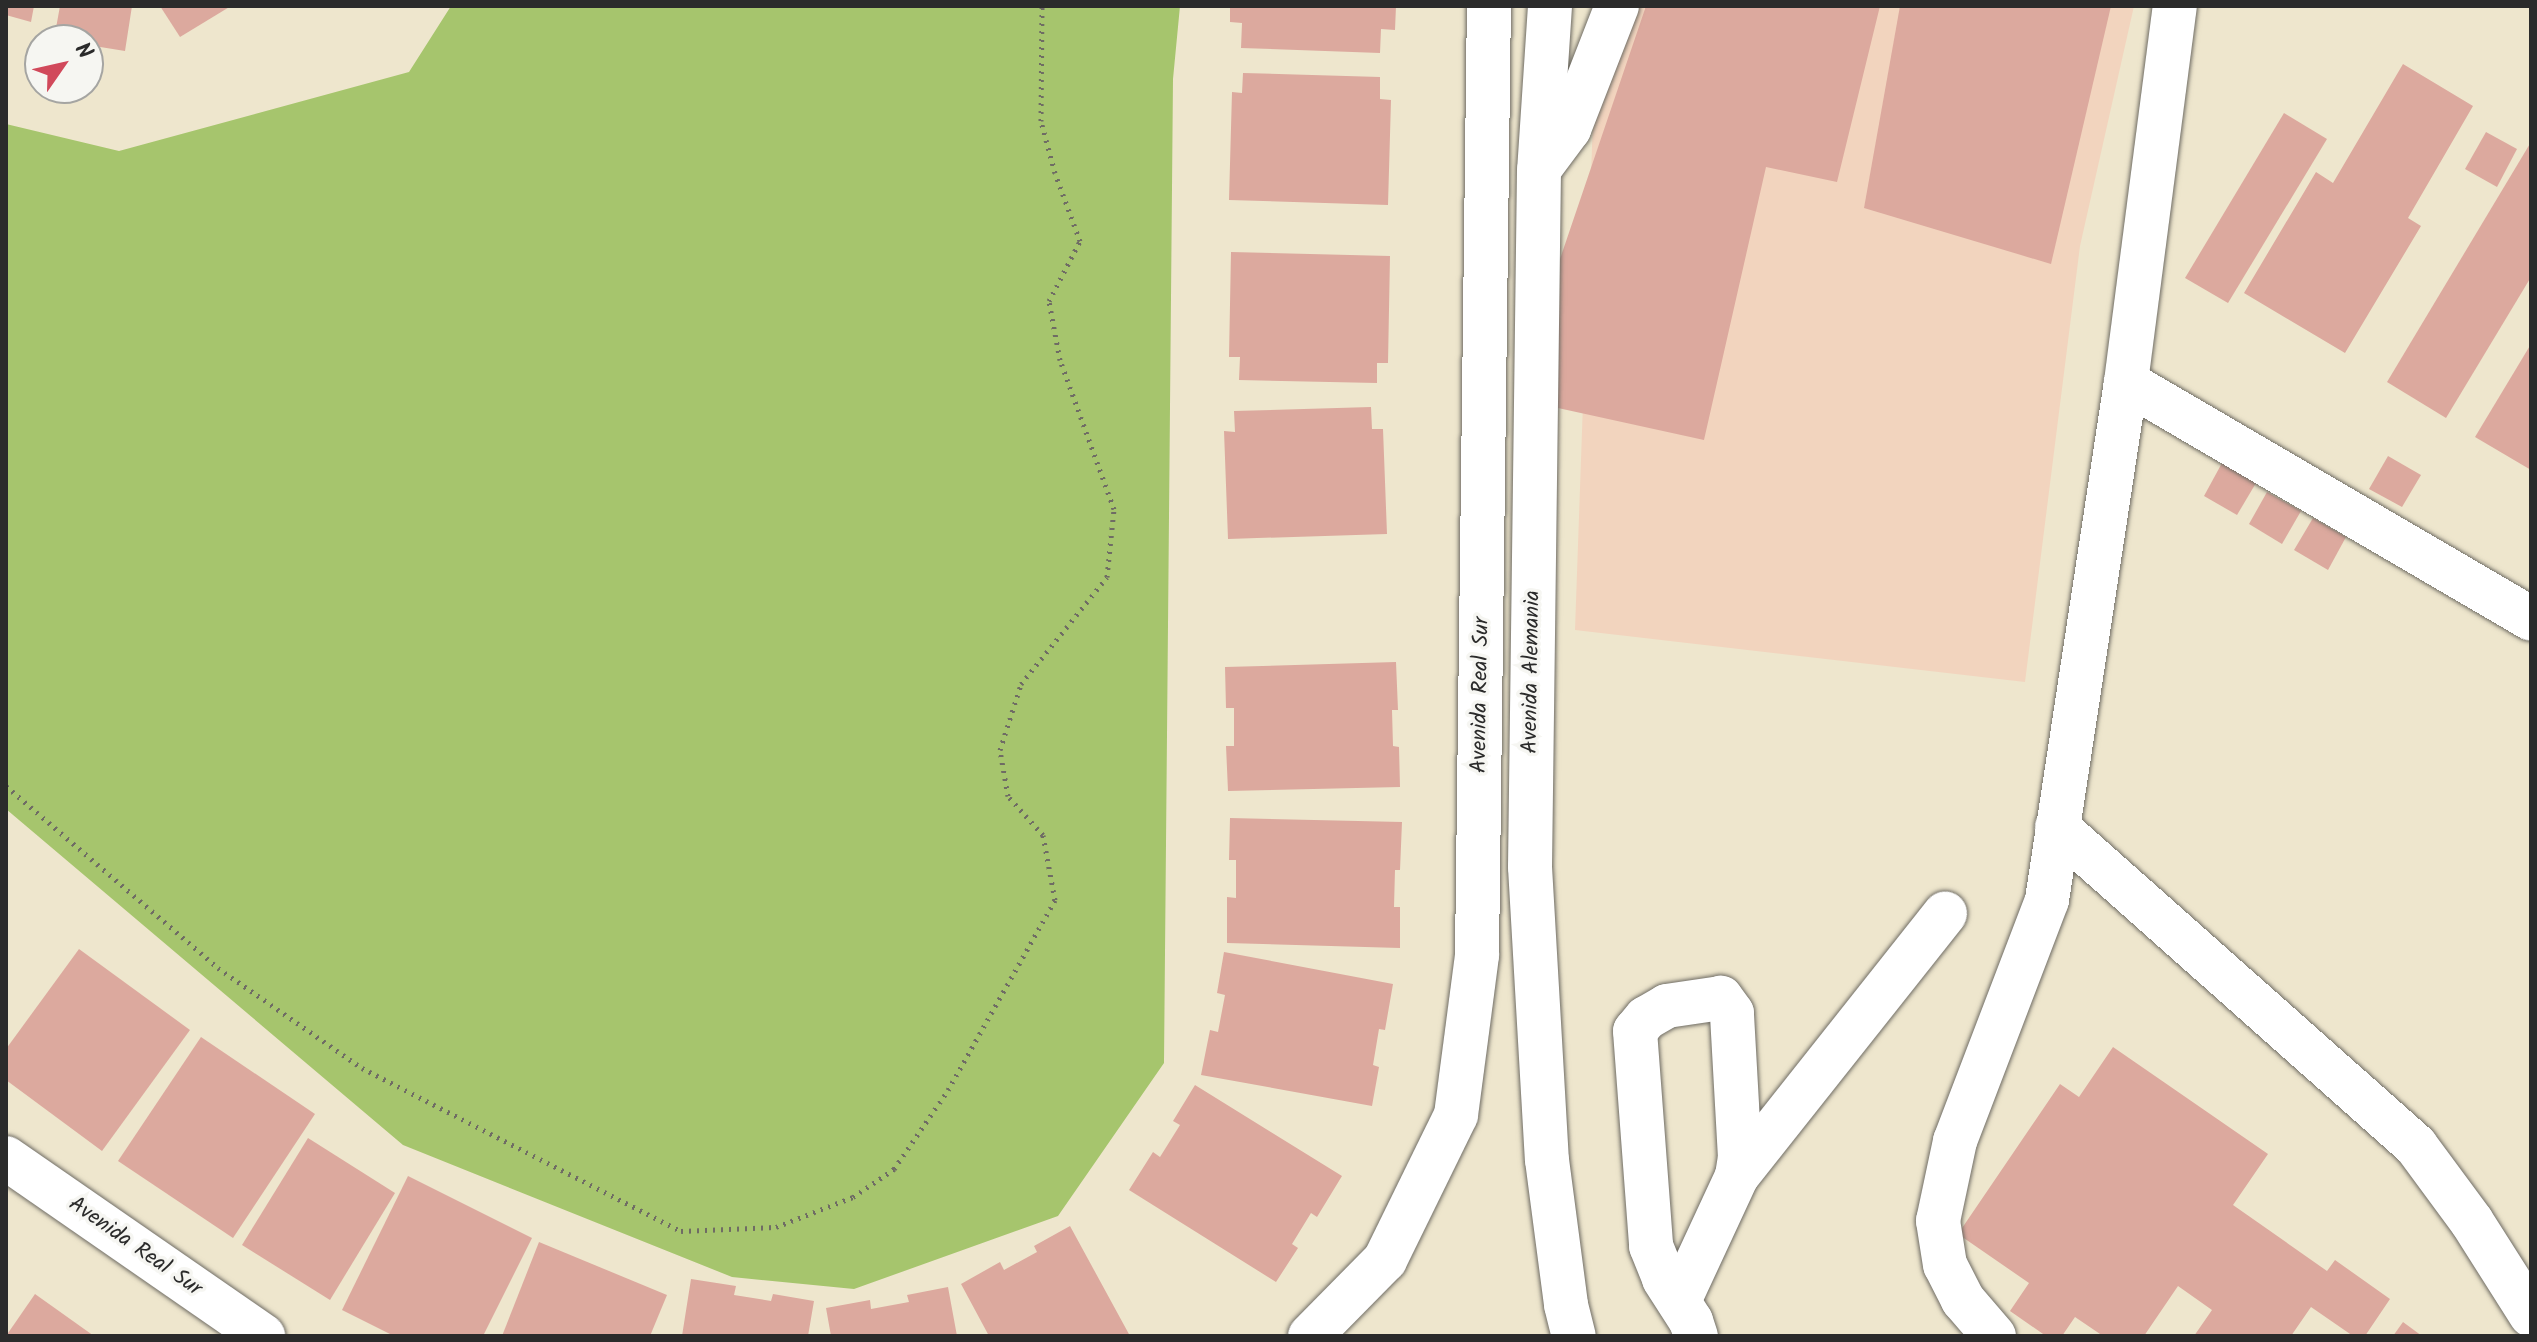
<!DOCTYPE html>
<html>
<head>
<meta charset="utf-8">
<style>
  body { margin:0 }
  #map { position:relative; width:2537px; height:1342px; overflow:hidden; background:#eee6cd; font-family:Kalam,sans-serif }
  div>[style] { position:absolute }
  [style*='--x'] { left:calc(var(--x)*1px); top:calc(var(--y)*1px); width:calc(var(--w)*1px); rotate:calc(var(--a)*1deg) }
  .built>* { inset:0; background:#f2d4be }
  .green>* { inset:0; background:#a6c56d }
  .building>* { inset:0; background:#dca99e }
  .path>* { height:5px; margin-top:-2.5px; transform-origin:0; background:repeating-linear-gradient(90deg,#6f6c64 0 2px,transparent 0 8px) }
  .roads { filter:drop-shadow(0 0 2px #6f6c64) drop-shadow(0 0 2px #6f6c64) }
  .minor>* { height:44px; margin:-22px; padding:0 22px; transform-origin:22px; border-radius:22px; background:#fff }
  span { translate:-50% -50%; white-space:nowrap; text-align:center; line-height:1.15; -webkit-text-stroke:7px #f6f6f2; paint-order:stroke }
  .street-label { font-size:22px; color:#2b2b2b }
  .frame { position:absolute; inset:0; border:8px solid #2b2b2b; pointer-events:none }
  .north { position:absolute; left:24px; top:24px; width:80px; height:80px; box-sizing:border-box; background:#f6f6f2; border:2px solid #a5a5a2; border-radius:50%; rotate:56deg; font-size:22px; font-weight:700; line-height:32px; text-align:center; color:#2b2b2b }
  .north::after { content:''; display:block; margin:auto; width:28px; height:36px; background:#d1495b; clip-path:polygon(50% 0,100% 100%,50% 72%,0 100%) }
</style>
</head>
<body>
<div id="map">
  <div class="built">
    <i style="clip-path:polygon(1597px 6px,2134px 6px,2080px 246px,2025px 682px,1575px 630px)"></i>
  </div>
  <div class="green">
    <i style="clip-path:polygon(451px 6px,1180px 6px,1173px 79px,1164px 1063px,1058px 1216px,854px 1289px,732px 1277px,403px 1145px,6px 809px,6px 124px,119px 151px,409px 72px)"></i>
  </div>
  <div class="building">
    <i style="clip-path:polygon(6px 6px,34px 6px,31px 22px,6px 15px)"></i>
    <i style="clip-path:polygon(60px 6px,132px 6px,125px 51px,88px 45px,88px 40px,54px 39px)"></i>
    <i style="clip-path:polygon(160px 6px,231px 6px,180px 37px)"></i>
    <i style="clip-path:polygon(1230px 6px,1396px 6px,1395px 30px,1381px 29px,1380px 53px,1241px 48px,1242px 23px,1230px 22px)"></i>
    <i style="clip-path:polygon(1646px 6px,1880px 6px,1837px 182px,1766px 167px,1704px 440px,1558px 408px,1560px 259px)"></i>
    <i style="clip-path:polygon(1900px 6px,2111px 6px,2051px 264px,1864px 208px)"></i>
    <i style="clip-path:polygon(2403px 64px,2473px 106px,2408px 218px,2421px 226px,2345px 353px,2244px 293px,2316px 172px,2333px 183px)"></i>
    <i style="clip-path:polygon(1243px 73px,1380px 77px,1380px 99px,1391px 100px,1388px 205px,1229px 200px,1232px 92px,1242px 93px)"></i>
    <i style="clip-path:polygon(2284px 113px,2327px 139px,2228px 303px,2185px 278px)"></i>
    <i style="clip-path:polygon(2486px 132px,2517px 149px,2497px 187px,2465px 169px)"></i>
    <i style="clip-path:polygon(2531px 142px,2531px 277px,2446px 418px,2387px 382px)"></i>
    <i style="clip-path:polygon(1231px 252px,1390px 256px,1388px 363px,1377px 363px,1377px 383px,1239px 380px,1240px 357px,1229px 357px)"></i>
    <i style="clip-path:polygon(2531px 344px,2531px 470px,2475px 437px)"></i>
    <i style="clip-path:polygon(1371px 407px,1372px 429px,1383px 429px,1387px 534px,1228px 539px,1224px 431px,1235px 432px,1234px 411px)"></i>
    <i style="clip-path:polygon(2388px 456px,2421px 475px,2402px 507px,2369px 489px)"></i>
    <i style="clip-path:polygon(2222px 463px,2256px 483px,2237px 515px,2204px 496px)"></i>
    <i style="clip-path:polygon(2267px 492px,2301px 511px,2282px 544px,2249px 524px)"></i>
    <i style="clip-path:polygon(2313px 518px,2346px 537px,2328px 570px,2294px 550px)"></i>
    <i style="clip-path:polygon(1396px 662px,1398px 710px,1392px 710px,1393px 746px,1399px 747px,1400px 787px,1228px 791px,1226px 746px,1234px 746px,1234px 708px,1226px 708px,1225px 667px)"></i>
    <i style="clip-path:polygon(1230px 818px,1402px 822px,1400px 870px,1395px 870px,1394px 907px,1400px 907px,1400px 948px,1227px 943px,1227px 897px,1236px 898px,1236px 860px,1229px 860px)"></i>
    <i style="clip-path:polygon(79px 949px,190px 1030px,102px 1151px,6px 1080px,6px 1049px)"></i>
    <i style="clip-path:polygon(1224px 952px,1393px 984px,1385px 1030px,1379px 1029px,1373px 1065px,1379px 1067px,1372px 1106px,1201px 1075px,1210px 1030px,1218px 1032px,1225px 995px,1217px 993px)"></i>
    <i style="clip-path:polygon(201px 1037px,315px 1114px,233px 1238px,118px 1161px)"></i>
    <i style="clip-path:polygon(2113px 1047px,2268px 1154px,2233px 1205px,2327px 1271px,2335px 1260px,2390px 1299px,2365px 1336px,2353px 1336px,2311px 1307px,2291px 1336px,2194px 1336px,2212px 1310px,2178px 1286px,2144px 1336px,2103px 1336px,2075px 1317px,2062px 1336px,2046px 1336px,2010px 1311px,2029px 1283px,1958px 1234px,2060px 1084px,2079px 1097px)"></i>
    <i style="clip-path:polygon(1195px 1085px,1342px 1176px,1317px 1217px,1311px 1213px,1292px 1244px,1298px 1248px,1276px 1282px,1129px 1190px,1153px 1152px,1160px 1157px,1180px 1125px,1173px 1121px)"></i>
    <i style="clip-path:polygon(308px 1138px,395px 1193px,330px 1300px,242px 1245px)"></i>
    <i style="clip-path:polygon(408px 1176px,532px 1238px,483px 1336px,394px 1336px,342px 1310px)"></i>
    <i style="clip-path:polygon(1070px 1226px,1130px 1336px,989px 1336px,961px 1284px,1000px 1262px,1004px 1270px,1037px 1252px,1034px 1246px)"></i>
    <i style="clip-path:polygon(539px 1242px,667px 1295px,650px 1336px,502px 1336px)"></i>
    <i style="clip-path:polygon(691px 1279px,736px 1286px,734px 1295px,771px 1301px,773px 1294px,814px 1301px,808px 1336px,682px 1336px)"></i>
    <i style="clip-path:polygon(948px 1287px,957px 1336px,831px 1336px,826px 1308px,870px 1300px,871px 1309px,909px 1302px,907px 1295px)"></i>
    <i style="clip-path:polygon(35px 1294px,94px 1336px,6px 1336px)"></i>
    <i style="clip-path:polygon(2403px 1322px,2422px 1336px,2393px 1336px)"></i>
  </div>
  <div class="path">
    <i style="--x:6;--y:786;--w:279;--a:40.6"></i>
    <i style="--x:218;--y:968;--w:175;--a:34.8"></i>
    <i style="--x:362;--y:1068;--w:358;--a:27.1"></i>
    <i style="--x:681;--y:1231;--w:95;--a:-2.4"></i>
    <i style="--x:776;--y:1227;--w:83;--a:-21.3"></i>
    <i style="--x:853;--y:1197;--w:50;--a:-34.3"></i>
    <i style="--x:894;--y:1169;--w:96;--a:-55.6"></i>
    <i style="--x:948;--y:1090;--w:218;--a:-60.6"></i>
    <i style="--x:1055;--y:900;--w:66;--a:-100.5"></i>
    <i style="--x:1043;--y:835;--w:52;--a:-131.9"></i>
    <i style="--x:1008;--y:796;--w:47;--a:-99.9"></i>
    <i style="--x:1000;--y:750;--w:69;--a:-72.3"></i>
    <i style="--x:1021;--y:684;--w:137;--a:-51.2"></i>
    <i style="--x:1107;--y:577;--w:68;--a:-84.1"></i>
    <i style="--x:1114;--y:509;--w:158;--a:-109.9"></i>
    <i style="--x:1060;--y:360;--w:60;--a:-100.6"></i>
    <i style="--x:1049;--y:301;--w:68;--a:-62.7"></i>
    <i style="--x:1080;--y:241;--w:72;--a:-110.2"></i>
    <i style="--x:1055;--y:173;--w:54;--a:-105.1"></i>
    <i style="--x:1041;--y:121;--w:115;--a:-89.5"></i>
  </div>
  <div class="roads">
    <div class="minor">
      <i style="--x:1550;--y:6;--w:164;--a:93.8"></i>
      <i style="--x:1539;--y:170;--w:697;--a:90.74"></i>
      <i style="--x:1530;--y:867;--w:293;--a:86.7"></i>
      <i style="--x:1547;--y:1160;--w:146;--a:82.5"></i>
      <i style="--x:1566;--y:1305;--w:32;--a:76"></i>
      <i style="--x:1540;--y:168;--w:49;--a:-53.4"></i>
      <i style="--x:1569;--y:129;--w:132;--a:-68.7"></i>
      <i style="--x:2126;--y:382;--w:469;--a:30.3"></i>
      <i style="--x:2057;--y:827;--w:480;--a:41.6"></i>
      <i style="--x:2416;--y:1146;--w:94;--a:53.6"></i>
      <i style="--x:2472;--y:1222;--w:110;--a:57.6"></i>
      <i style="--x:6;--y:1158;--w:313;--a:34.7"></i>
      <i style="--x:1737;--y:1176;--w:335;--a:-51.6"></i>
      <i style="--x:1679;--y:1301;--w:138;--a:-65.1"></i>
      <i style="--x:1737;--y:1176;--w:18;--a:-81"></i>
      <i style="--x:1740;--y:1158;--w:145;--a:-93.2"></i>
      <i style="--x:1732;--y:1013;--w:19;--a:-126"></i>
      <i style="--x:1721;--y:998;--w:55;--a:171.6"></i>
      <i style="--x:1667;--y:1006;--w:24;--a:150"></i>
      <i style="--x:1646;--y:1018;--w:17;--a:130"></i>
      <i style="--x:1635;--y:1031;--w:216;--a:85.7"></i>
      <i style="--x:1651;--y:1246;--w:35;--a:68"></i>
      <i style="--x:1664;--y:1279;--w:50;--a:57.3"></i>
      <i style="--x:1691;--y:1321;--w:16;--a:72"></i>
      <i style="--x:1310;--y:1336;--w:107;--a:-45.4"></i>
      <i style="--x:1385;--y:1260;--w:161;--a:-63.9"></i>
      <i style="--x:1456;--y:1115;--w:161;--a:-82.5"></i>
      <i style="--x:1477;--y:955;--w:949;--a:-89.28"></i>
      <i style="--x:1994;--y:1336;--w:48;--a:-130.7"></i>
      <i style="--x:1963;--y:1300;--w:39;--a:-117"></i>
      <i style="--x:1945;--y:1265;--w:45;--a:-99"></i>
      <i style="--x:1938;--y:1221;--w:82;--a:-78"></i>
      <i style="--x:1955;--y:1141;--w:258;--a:-69.1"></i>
      <i style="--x:2047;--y:900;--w:524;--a:-81.33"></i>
      <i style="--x:2126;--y:382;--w:379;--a:-82.6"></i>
    </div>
  </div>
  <div class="street-label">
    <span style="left:1532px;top:672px;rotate:-89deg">Avenida Alemania</span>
    <span style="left:1481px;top:695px;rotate:-89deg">Avenida Real Sur</span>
    <span style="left:135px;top:1247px;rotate:35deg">Avenida Real Sur</span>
  </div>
  <div class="frame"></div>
  <div class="north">N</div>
</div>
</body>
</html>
